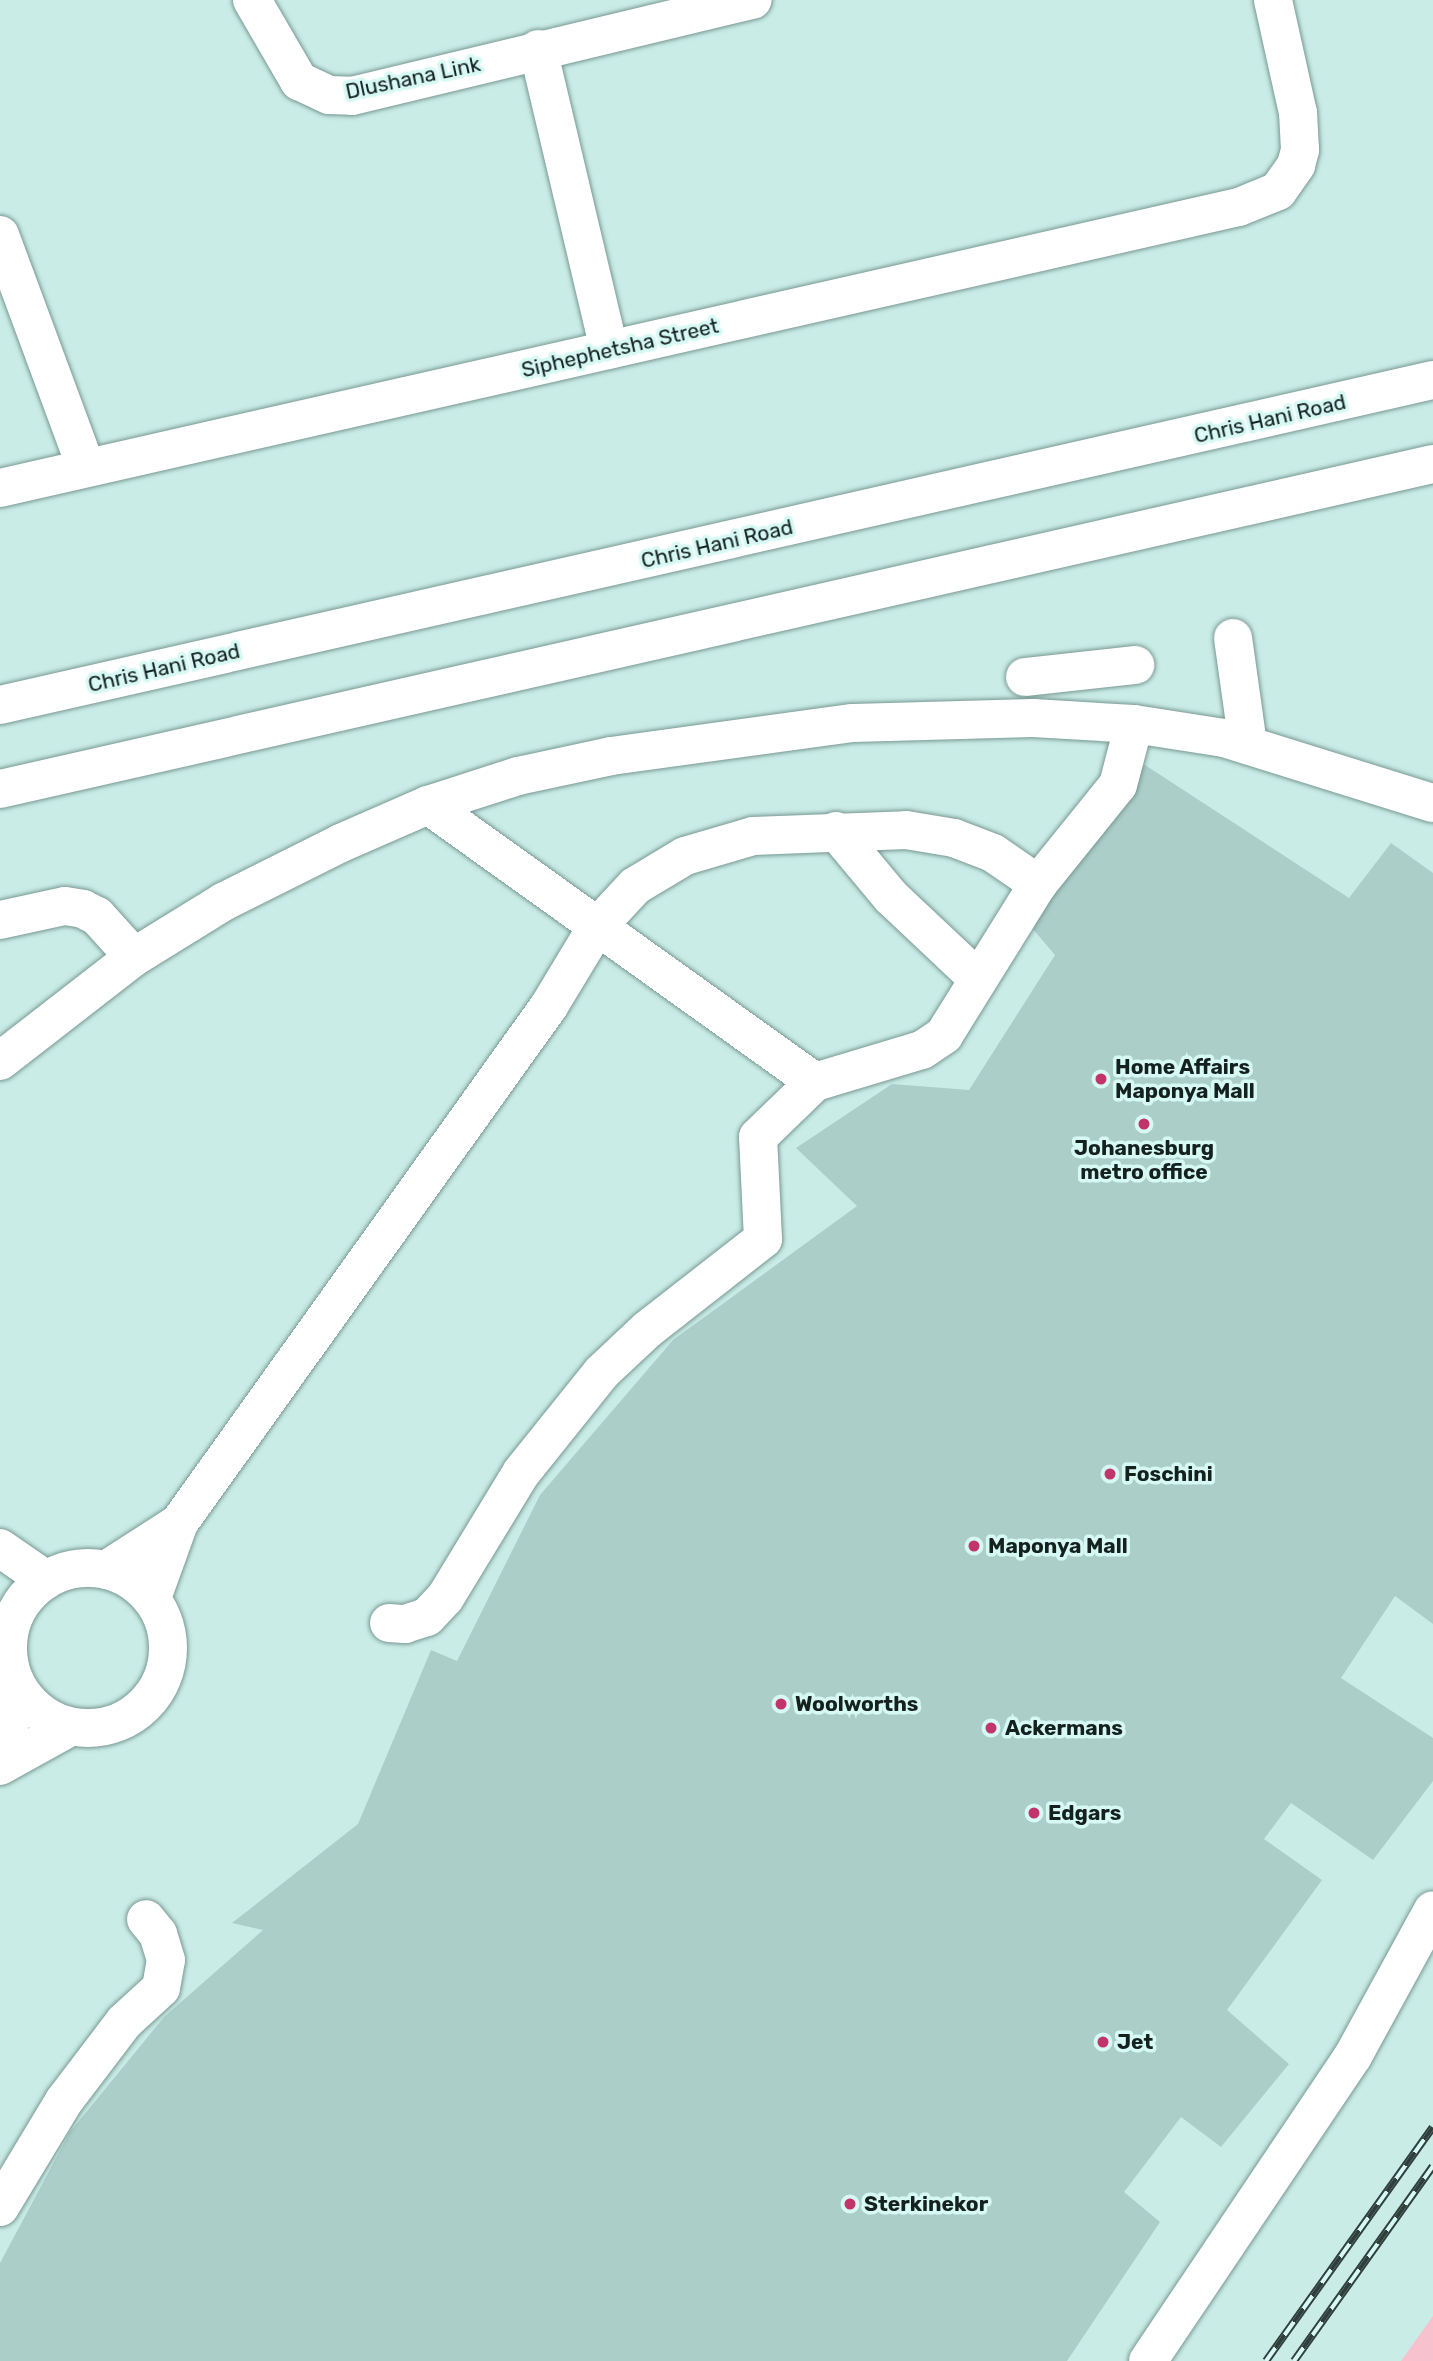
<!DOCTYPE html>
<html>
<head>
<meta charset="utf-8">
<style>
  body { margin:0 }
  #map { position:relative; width:1433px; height:2361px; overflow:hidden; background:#caece7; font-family:Rubik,sans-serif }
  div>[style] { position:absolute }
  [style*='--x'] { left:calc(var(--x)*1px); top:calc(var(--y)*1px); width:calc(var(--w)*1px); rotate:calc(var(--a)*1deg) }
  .green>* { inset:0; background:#f7c1ce }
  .building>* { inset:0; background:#accec9 }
  .roads { filter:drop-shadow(0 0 2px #789893) drop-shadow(0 0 2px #789893) }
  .minor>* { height:38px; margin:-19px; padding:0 19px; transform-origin:19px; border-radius:19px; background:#fff }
  .minor>.ring { margin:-19px; padding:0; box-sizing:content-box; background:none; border:38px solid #fff; border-radius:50% }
  .major>* { height:38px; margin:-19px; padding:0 19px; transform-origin:19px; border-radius:19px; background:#fff }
  .rail>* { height:8px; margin-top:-4px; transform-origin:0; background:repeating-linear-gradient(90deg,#d7f9f4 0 16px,#2f3f3c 0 32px); box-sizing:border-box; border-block:2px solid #2f3f3c }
  .dots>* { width:19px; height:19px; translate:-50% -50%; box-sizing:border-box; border:4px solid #d7f9f4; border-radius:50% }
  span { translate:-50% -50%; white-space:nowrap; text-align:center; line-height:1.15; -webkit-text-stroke:7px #d7f9f4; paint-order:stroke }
  .street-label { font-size:21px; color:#14211f }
  .poi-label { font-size:21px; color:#14211f; font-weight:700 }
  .left { translate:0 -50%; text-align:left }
</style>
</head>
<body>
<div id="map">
  <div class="green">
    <i style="clip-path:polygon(1433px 2316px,1433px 2361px,1401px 2361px)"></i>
  </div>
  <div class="building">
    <i style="clip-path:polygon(1145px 765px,1349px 898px,1391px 843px,1433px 873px,1433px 1624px,1395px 1596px,1341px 1678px,1433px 1738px,1433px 1781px,1373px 1860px,1291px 1803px,1264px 1839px,1322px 1880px,1227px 2010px,1289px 2064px,1221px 2147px,1181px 2117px,1124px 2192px,1160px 2222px,1067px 2361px,0 2361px,0 2263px,70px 2132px,164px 2017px,263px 1930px,232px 1923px,358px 1824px,431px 1650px,457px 1661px,540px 1495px,673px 1340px,857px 1206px,796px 1148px,892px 1084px,969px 1090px,1055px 955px,1021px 915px)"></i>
  </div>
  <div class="roads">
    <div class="minor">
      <i style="--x:252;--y:0;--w:94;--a:59.9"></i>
      <i style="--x:299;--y:81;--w:33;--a:25"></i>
      <i style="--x:329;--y:95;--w:23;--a:2"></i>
      <i style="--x:352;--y:96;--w:412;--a:-13.5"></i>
      <i style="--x:538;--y:49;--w:309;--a:76.7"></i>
      <i style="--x:0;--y:235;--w:248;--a:69.7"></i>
      <i style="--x:0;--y:488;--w:1270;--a:-12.78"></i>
      <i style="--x:1239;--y:207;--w:42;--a:-22.3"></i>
      <i style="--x:1278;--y:191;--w:32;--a:-55"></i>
      <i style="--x:1296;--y:165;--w:16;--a:-75"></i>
      <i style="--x:1300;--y:150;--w:37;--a:-93"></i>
      <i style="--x:1298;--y:113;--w:116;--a:-102.5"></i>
      <i style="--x:1233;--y:638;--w:108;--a:82"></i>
      <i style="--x:1025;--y:677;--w:111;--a:-6.2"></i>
      <i style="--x:428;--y:805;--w:476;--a:35.6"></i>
      <i style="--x:836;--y:831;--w:86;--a:50.2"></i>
      <i style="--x:891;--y:897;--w:118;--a:43.3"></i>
      <i style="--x:0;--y:920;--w:66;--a:-12.2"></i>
      <i style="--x:65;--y:906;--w:18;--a:9"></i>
      <i style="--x:83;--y:909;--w:16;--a:27"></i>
      <i style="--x:97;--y:916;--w:55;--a:47.9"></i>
      <i style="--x:0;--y:1061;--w:170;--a:-37.8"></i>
      <i style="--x:134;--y:957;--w:105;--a:-31.7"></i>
      <i style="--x:223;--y:902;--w:132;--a:-26.6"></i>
      <i style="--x:341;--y:843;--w:95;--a:-23.6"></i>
      <i style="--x:428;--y:805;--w:95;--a:-17.9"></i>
      <i style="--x:518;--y:776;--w:95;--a:-12.1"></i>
      <i style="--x:611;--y:756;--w:244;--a:-7.8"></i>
      <i style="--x:853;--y:723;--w:180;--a:-1.6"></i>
      <i style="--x:1033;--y:718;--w:101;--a:3.4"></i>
      <i style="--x:1134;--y:724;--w:91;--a:8.8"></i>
      <i style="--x:1224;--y:738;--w:219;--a:17.3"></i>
      <i style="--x:0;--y:1548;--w:56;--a:34.8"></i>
      <i class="ring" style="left:8px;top:1568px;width:122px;height:122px"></i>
      <i style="--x:106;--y:1570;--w:87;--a:-32.8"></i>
      <i style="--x:152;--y:1598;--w:80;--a:-70.2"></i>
      <i style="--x:179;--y:1523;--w:636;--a:-54.41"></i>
      <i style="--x:549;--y:1006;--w:91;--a:-58.9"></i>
      <i style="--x:596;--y:928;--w:57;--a:-47.1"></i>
      <i style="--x:635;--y:886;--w:58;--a:-31"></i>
      <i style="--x:685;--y:856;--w:71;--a:-16.4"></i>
      <i style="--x:753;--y:836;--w:153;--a:-2.2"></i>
      <i style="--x:906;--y:830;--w:49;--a:9.5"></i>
      <i style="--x:954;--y:838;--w:42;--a:21"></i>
      <i style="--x:993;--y:853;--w:55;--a:34.6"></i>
      <i style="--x:389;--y:1623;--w:16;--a:4"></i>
      <i style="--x:405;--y:1624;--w:23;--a:-18"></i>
      <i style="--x:427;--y:1617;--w:26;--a:-47"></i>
      <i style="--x:445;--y:1598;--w:146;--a:-58.7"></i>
      <i style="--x:521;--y:1473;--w:129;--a:-51.3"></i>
      <i style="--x:602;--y:1372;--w:63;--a:-43.1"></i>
      <i style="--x:648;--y:1329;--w:146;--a:-38"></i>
      <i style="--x:763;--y:1239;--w:102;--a:-92.8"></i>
      <i style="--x:758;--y:1137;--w:79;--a:-44"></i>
      <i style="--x:815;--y:1082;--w:112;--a:-16.7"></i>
      <i style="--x:922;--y:1050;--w:27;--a:-34"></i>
      <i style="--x:944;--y:1035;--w:178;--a:-58.1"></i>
      <i style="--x:1038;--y:884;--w:127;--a:-51.1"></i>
      <i style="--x:1118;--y:785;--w:63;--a:-75.3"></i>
      <i style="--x:0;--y:1756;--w:68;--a:-72.9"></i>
      <i style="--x:0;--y:1766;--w:80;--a:-29.1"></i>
      <i style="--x:0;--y:2207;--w:124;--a:-58.9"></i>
      <i style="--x:64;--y:2101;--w:99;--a:-52.8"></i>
      <i style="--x:124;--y:2022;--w:50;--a:-42.6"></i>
      <i style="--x:161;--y:1988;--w:28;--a:-80"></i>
      <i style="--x:166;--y:1960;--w:27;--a:-107"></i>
      <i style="--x:158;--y:1934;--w:19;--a:-129"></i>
      <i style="--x:1148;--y:2361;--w:367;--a:-56.1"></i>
      <i style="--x:1353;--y:2056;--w:166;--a:-61.3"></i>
    </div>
    <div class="major">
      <i style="--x:0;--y:705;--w:1469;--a:-12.78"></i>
      <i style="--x:0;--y:789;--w:1469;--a:-12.78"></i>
    </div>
  </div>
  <div class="rail">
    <i style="--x:1266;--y:2361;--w:287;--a:-54.5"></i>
    <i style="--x:1294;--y:2361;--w:239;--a:-54.5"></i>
  </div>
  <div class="dots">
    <i style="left:1101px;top:1079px;background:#c13569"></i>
    <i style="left:1144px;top:1124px;background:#c13569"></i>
    <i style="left:1110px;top:1474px;background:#c13569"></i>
    <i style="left:974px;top:1546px;background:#c13569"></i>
    <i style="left:781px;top:1704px;background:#c13569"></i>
    <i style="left:991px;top:1728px;background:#c13569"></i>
    <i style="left:1034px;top:1813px;background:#c13569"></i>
    <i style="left:1103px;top:2042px;background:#c13569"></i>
    <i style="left:850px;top:2204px;background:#c13569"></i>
  </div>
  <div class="street-label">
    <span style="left:413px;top:78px;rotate:-12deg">Dlushana Link</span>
    <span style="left:620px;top:348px;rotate:-13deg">Siphephetsha Street</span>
    <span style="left:1270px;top:419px;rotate:-13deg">Chris Hani Road</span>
    <span style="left:717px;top:544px;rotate:-13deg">Chris Hani Road</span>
    <span style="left:164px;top:668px;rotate:-13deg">Chris Hani Road</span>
  </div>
  <div class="poi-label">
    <span class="left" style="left:1115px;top:1079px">Home Affairs<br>Maponya Mall</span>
    <span style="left:1144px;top:1160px">Johanesburg<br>metro office</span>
    <span class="left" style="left:1124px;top:1474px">Foschini</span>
    <span class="left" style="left:988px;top:1546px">Maponya Mall</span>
    <span class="left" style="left:795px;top:1704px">Woolworths</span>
    <span class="left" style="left:1005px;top:1728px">Ackermans</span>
    <span class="left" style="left:1048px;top:1813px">Edgars</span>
    <span class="left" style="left:1117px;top:2042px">Jet</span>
    <span class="left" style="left:864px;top:2204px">Sterkinekor</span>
  </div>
</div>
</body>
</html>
